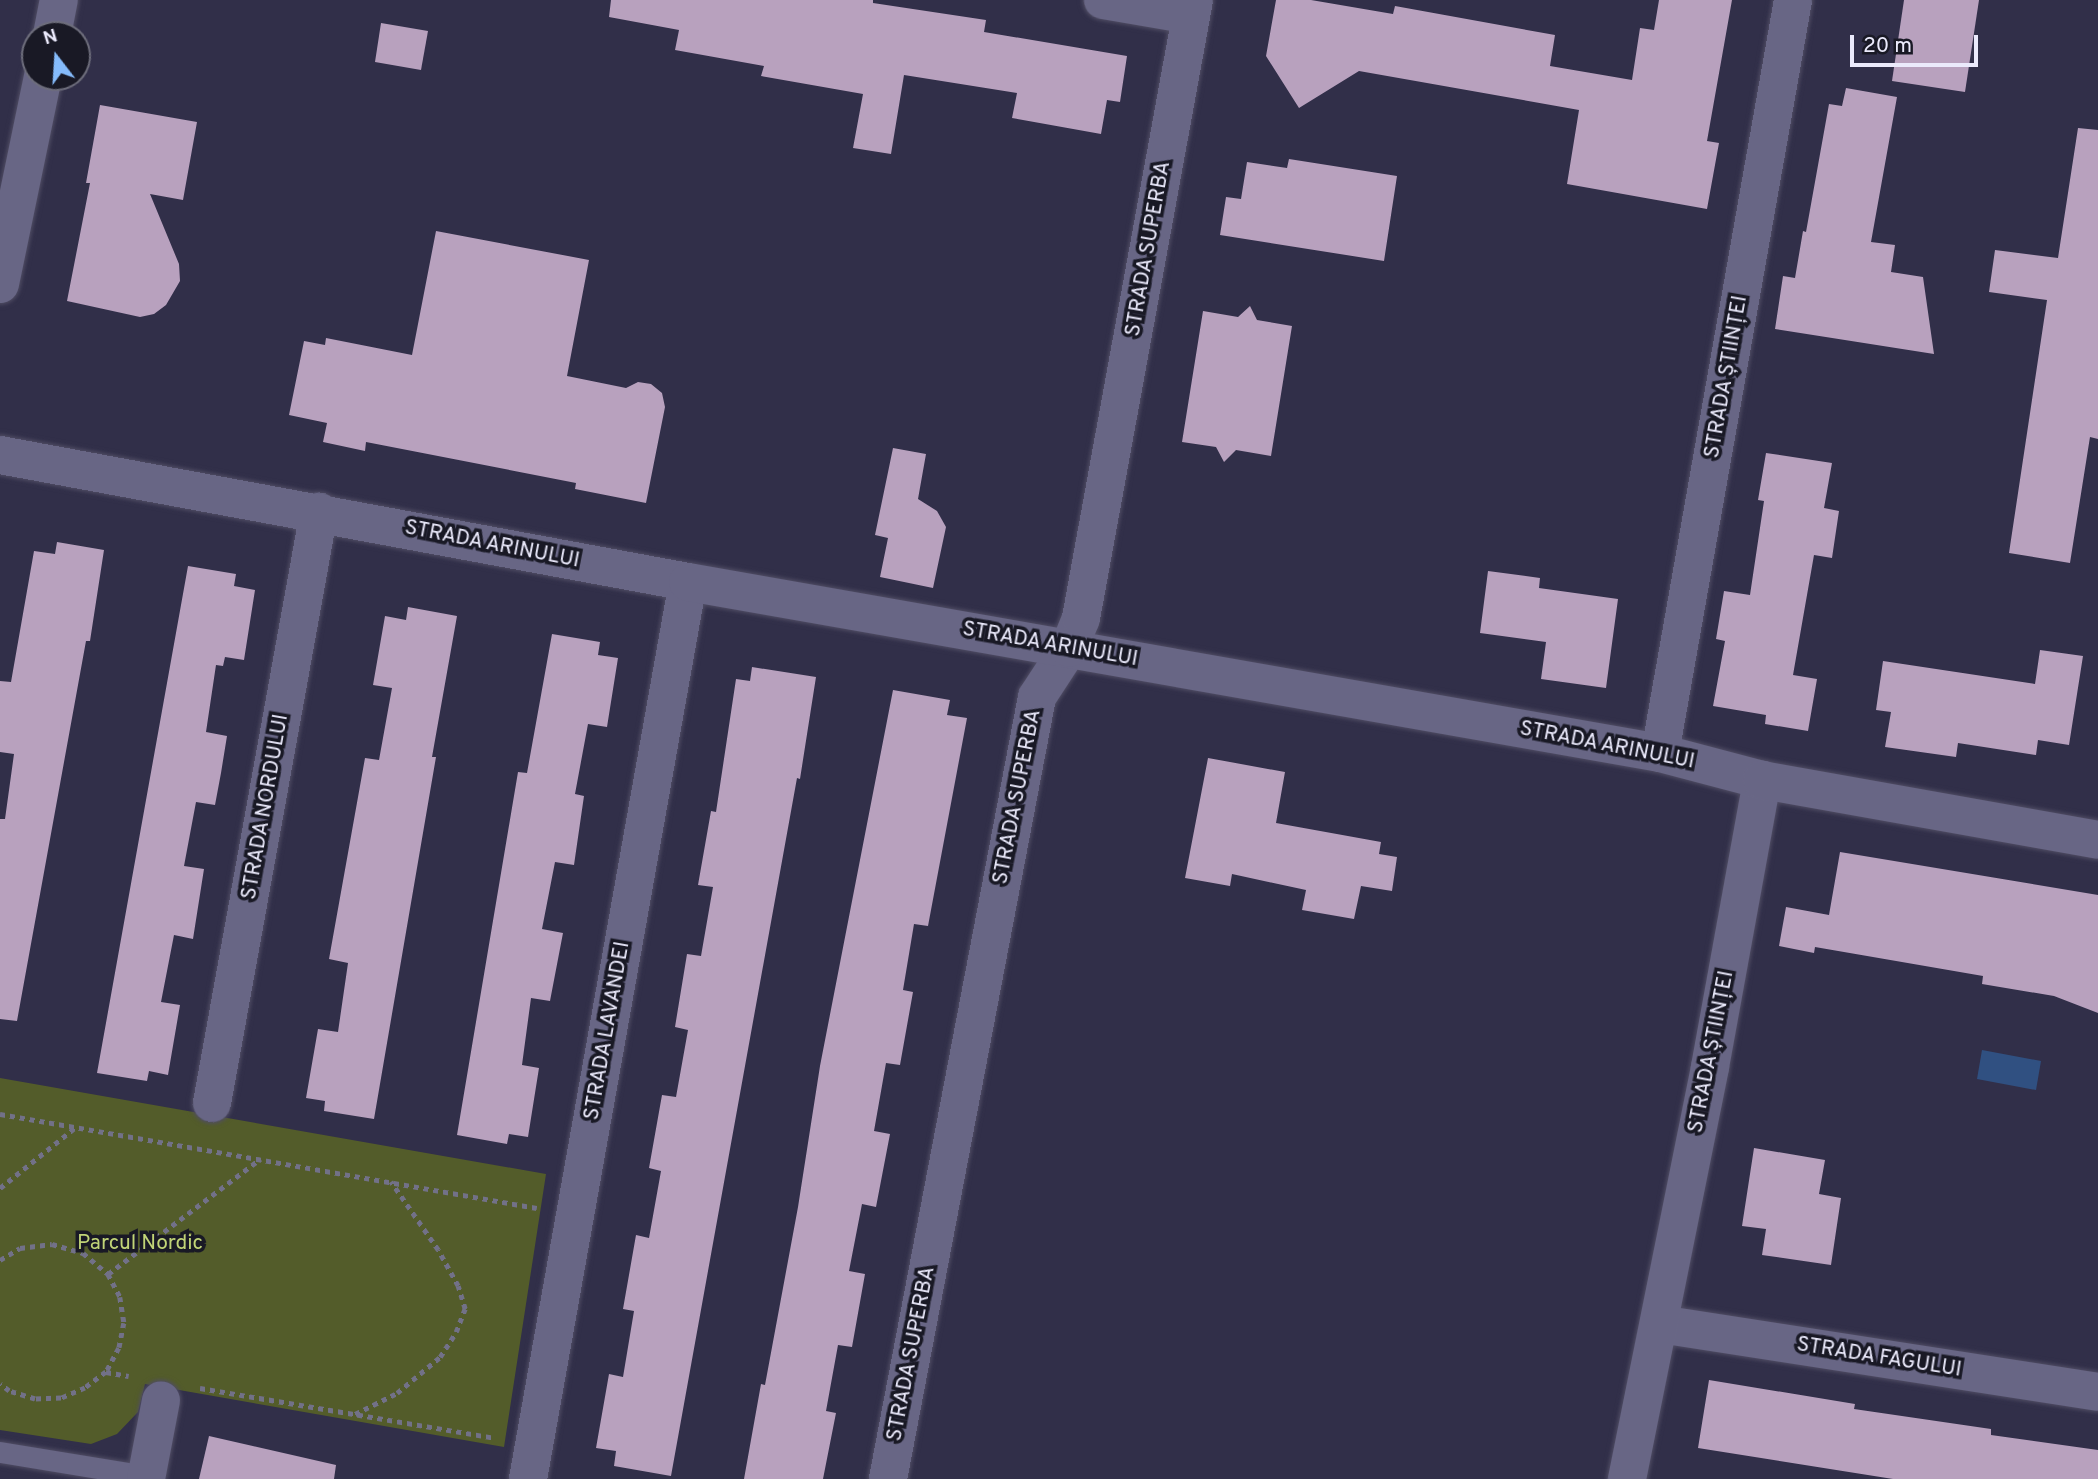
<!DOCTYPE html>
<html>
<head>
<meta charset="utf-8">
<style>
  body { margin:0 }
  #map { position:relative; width:2098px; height:1479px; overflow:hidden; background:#312f49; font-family:Overpass,sans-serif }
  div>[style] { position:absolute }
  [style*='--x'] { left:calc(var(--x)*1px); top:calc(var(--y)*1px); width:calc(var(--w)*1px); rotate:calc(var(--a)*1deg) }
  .green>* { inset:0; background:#535c2a }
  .water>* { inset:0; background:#305081 }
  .building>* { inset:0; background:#b8a1be }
  .path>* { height:4.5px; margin-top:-2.25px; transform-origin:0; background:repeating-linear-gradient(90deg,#727188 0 5px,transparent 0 10px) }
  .roads { filter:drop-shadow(0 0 2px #504d64) drop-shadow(0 0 2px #504d64) }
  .service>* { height:21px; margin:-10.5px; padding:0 10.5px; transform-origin:10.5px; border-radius:10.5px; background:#686685 }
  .minor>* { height:38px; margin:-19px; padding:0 19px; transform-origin:19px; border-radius:19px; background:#686685 }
  .tertiary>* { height:38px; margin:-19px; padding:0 19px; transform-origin:19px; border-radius:19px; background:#686685 }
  span { translate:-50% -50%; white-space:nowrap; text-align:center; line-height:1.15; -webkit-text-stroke:7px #191925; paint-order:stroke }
  .street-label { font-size:21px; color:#ebeafc }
  .park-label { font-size:21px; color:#c1d477 }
  .north { position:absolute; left:21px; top:21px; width:70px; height:70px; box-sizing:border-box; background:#191925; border:2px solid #6d6d7b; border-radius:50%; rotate:343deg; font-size:19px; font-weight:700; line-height:28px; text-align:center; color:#ebeafc }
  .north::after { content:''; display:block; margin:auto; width:24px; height:32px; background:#85bbfb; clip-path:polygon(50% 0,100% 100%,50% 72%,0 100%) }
  .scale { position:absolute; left:1850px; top:35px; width:128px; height:32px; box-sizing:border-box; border:4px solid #ebeafc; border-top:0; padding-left:9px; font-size:21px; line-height:24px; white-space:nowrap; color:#ebeafc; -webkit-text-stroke:5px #191925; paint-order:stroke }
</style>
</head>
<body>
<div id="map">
  <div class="green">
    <i style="clip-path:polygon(0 1078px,546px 1174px,504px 1447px,145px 1384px,138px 1412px,117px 1434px,91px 1444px,0 1430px)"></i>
  </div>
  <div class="water">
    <i style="clip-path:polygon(1982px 1050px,2041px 1061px,2036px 1090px,1977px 1079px)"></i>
  </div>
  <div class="building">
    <i style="clip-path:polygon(611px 0,873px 0,873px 3px,986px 20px,984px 32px,1127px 56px,1120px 102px,1107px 100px,1101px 134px,1012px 118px,1017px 93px,904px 75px,891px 154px,853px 148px,863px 94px,761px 76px,764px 66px,675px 50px,679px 30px,609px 17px)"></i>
    <i style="clip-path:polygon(1276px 0,1311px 0,1393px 14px,1395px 6px,1555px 35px,1550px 66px,1632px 80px,1640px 28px,1654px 30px,1659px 0,1732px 0,1707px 141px,1719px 143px,1707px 209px,1567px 184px,1579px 110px,1359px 71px,1299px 108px,1266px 56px)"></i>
    <i style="clip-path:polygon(1904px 0,1979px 0,1965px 92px,1892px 81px)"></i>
    <i style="clip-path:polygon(381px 23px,428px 31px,421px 70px,375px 62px)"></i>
    <i style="clip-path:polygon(1846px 88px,1897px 97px,1871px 242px,1895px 245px,1891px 272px,1923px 277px,1934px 354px,1775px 329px,1783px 276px,1795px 278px,1803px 231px,1806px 232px,1829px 104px,1842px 106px)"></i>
    <i style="clip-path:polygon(100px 105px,197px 122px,183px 200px,150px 194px,179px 264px,180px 281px,166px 305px,154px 314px,140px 317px,67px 301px,90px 183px,86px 183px)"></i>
    <i style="clip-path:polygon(2078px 128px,2098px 130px,2098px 439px,2090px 437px,2070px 563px,2009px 553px,2047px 300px,1989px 292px,1995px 250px,2058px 258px)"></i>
    <i style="clip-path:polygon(1289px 159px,1397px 176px,1384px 261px,1220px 235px,1226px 197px,1241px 199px,1247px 162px,1287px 168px)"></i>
    <i style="clip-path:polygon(436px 231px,589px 260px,567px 376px,626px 388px,638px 382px,651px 384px,662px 393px,665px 407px,646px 503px,575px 489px,576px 483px,366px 442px,365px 451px,323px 442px,327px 423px,289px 415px,304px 341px,325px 345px,326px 338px,412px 355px)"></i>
    <i style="clip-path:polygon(1250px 306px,1257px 320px,1292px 326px,1271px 456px,1236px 450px,1224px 462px,1216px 447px,1182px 442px,1203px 311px,1238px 317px)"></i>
    <i style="clip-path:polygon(893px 448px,926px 454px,918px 499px,937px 511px,946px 527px,933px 588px,880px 577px,888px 538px,875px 535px)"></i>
    <i style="clip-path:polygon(1766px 453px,1832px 463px,1824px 508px,1839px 511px,1832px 558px,1814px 555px,1793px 675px,1817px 679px,1808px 731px,1765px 724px,1766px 715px,1713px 706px,1725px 641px,1716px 639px,1724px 591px,1750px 595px,1764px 501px,1758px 500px)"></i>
    <i style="clip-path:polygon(57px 542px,104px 550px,90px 641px,86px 641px,17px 1021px,0 1019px,0 819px,5px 819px,14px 754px,0 752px,0 681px,11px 682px,34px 551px,55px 554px)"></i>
    <i style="clip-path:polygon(188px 566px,236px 574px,234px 586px,255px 590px,244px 660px,225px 657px,223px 666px,216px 665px,206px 732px,227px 736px,221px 773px,215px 805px,196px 802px,184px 866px,204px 869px,193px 939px,174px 935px,161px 1002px,180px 1005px,168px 1075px,149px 1071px,147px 1081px,97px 1073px)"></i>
    <i style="clip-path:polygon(1488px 571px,1540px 578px,1539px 588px,1618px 599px,1606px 688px,1541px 679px,1546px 642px,1480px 633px)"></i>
    <i style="clip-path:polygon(408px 607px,457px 616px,432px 757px,436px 757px,374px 1119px,324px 1111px,325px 1101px,306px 1098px,318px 1029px,338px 1032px,348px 963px,329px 959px,365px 758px,379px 760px,392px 688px,373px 685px,385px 616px,406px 620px)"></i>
    <i style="clip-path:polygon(552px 634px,600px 642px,598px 655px,618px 658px,607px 727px,588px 724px,575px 794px,584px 796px,574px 865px,555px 862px,542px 929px,563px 933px,550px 1001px,531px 998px,522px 1065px,539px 1068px,528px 1137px,509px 1134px,507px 1144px,457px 1135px,518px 772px,527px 773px)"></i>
    <i style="clip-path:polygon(2040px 650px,2083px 656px,2069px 745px,2038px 740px,2036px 755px,1958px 743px,1956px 757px,1885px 747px,1891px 712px,1876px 710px,1883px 661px,2035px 684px)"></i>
    <i style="clip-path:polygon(752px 667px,816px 677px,800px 779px,797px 778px,671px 1476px,614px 1466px,616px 1451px,596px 1448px,609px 1374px,623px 1377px,634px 1311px,623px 1309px,636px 1235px,649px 1238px,661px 1171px,649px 1168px,662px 1095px,676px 1097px,688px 1030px,675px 1027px,687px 954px,701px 956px,713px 887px,698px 885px,711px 811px,716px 812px,736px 679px,750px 681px)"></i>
    <i style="clip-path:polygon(893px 690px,950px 700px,947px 715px,967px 718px,928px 926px,914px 924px,903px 990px,913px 992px,900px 1065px,886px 1063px,874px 1131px,890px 1134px,876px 1207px,862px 1204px,849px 1271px,865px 1274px,852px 1347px,838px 1345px,826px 1411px,836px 1413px,823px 1479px,744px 1479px,761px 1384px,765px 1385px,798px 1207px,820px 1066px)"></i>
    <i style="clip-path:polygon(1208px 758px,1285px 772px,1276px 823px,1381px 842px,1379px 854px,1397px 857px,1392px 891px,1361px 886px,1354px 919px,1302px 910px,1306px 890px,1232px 874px,1230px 886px,1185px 878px)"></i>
    <i style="clip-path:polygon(1840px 852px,2098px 895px,2098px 1013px,2054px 996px,1982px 984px,1983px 976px,1815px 947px,1814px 953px,1779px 946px,1786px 907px,1829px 915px)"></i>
    <i style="clip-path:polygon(1754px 1148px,1825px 1160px,1819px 1194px,1841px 1198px,1831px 1265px,1762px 1255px,1766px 1229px,1742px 1226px)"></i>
    <i style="clip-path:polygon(1709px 1380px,1855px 1404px,1854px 1409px,1991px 1429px,1991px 1435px,2098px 1450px,2098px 1479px,1893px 1479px,1698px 1448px)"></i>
    <i style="clip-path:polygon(209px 1436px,336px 1465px,334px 1479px,199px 1479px)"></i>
  </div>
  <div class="path">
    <i style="--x:0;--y:1114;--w:545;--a:9.93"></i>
    <i style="--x:0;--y:1188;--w:97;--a:-38.8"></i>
    <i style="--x:0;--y:1260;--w:23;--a:-31"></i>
    <i style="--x:20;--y:1248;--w:32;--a:-7"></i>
    <i style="--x:52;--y:1244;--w:32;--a:16"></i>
    <i style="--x:83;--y:1253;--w:33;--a:40"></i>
    <i style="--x:108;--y:1274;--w:26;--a:62"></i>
    <i style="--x:120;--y:1297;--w:26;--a:81"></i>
    <i style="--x:124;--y:1323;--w:25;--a:101"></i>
    <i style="--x:119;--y:1348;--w:27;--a:118"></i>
    <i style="--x:106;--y:1372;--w:26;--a:143"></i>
    <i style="--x:85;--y:1388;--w:26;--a:157"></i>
    <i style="--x:61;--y:1398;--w:26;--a:178"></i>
    <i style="--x:35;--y:1399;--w:27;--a:-163"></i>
    <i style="--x:9;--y:1391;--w:11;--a:-142"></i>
    <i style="--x:108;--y:1274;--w:191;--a:-37.1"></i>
    <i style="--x:106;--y:1372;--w:23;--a:10"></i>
    <i style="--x:200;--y:1388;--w:299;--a:9.6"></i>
    <i style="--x:355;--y:1414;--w:47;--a:-26.6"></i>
    <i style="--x:397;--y:1393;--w:56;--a:-39.9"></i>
    <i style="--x:440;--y:1357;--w:30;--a:-57"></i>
    <i style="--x:456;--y:1332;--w:25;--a:-69"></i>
    <i style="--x:465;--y:1309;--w:24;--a:-107"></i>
    <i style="--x:458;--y:1286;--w:41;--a:-119.1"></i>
    <i style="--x:438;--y:1250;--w:83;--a:-124.7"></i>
  </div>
  <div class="roads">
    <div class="service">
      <i style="--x:0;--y:1452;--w:149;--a:9.3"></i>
    </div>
    <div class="minor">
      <i style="--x:1103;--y:0;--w:89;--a:9.7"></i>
      <i style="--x:52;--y:35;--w:36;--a:-79"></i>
      <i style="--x:0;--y:284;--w:211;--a:-78.3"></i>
      <i style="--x:212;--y:1103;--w:601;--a:-79.74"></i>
      <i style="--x:1659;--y:1324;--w:444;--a:8.8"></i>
      <i style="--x:146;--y:1479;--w:80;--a:-79.2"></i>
      <i style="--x:528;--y:1479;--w:911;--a:-79.89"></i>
      <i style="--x:888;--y:1479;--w:796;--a:-79.21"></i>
      <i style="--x:1037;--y:697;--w:59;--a:-56.9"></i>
      <i style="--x:1627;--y:1479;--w:420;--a:-78.6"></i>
      <i style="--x:1710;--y:1067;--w:292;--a:-79.7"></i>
    </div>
    <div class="tertiary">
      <i style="--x:0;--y:455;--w:700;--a:10.46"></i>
      <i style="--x:688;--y:582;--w:987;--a:9.98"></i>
      <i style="--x:1660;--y:753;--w:106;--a:14.8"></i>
      <i style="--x:1762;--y:780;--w:341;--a:10.1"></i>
      <i style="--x:1069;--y:648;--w:32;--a:-68"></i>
      <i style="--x:1081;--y:618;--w:628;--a:-79.64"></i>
      <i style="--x:1660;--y:753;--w:765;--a:-79.98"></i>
    </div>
  </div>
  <div class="street-label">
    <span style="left:1149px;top:249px;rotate:-80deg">STRADA SUPERBA</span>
    <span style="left:1727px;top:377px;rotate:-80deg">STRADA ȘTIINȚEI</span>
    <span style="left:492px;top:545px;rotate:11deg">STRADA ARINULUI</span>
    <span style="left:1050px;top:645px;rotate:10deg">STRADA ARINULUI</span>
    <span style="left:1607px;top:746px;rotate:11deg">STRADA ARINULUI</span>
    <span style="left:1018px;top:797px;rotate:-79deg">STRADA SUPERBA</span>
    <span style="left:266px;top:807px;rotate:-80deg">STRADA NORDULUI</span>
    <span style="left:608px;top:1031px;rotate:-80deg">STRADA LAVANDEI</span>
    <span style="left:1712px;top:1052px;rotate:-79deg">STRADA ȘTIINȚEI</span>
    <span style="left:912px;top:1354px;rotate:-79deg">STRADA SUPERBA</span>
    <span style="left:1879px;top:1358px;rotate:9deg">STRADA FAGULUI</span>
  </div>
  <div class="park-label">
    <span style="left:140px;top:1244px">Parcul Nordic</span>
  </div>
  <div class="north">N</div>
  <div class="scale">20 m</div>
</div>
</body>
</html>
